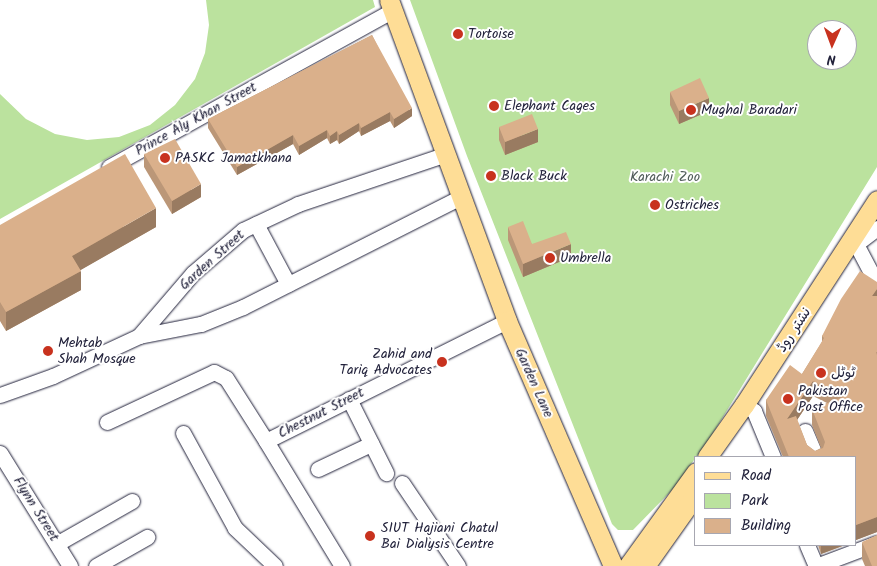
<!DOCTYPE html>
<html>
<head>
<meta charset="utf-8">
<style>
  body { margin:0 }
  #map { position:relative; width:877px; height:566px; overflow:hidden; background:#fff; font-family:Kalam,"Playpen Sans Arabic",sans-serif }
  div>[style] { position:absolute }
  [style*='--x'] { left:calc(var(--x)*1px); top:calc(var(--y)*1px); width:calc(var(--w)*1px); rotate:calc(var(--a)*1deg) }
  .green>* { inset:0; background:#bbe29e }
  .roads { filter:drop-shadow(0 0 1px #22223b) drop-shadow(0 0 1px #22223b) }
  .minor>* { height:15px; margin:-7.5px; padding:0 7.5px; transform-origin:7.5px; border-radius:7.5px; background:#fff }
  .major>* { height:19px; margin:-9.5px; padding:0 9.5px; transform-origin:9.5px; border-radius:9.5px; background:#fedd96 }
  .wall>* { inset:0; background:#bb9778 }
  .shaded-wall>* { inset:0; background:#997b61 }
  .building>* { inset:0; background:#dab08b }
  .dots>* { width:14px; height:14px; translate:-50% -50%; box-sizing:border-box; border:2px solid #fff; border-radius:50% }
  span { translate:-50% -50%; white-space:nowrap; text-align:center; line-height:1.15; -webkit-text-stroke:4px #fff; paint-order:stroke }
  .poi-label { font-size:14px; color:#22223b }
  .left { translate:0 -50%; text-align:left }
  .right { translate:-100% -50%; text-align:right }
  .street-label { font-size:14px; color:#22223b }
  .park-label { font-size:14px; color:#505c59 }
  .legend { position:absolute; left:694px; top:456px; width:162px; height:90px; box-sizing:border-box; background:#fff; border:1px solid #a7a7b1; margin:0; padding:6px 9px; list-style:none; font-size:15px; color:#22223b }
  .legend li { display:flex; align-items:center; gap:10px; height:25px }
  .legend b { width:25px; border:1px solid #a7a7b1 }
  .north { position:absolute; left:807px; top:20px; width:50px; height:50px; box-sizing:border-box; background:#fff; border:1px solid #a7a7b1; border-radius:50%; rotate:182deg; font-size:14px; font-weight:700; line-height:20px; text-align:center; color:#22223b }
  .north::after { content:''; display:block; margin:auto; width:18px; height:22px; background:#c8321e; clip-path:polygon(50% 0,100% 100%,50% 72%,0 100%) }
</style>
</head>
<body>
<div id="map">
  <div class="green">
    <i style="clip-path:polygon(206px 0,373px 0,375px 7px,0 219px,0 94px,26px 119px,55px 134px,87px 140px,119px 137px,150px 125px,175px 105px,195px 79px,205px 53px,209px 25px)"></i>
    <i style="clip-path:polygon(evenodd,410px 0,877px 0,877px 167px,710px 438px,673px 489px,633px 530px,618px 530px,612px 524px,467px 156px,410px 0,817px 30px,847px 30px,847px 60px,817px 60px,817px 30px)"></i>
  </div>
  <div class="roads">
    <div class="minor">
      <i style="--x:109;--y:167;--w:323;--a:-28.9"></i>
      <i style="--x:256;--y:224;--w:68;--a:61.9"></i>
      <i style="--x:877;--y:228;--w:26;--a:143"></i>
      <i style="--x:856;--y:244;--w:45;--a:62.3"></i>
      <i style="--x:139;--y:336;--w:63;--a:-11"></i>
      <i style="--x:201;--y:324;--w:45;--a:-22"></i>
      <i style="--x:243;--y:307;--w:244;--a:-26.8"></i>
      <i style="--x:0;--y:395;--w:56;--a:-19.7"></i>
      <i style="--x:53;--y:376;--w:95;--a:-24.9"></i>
      <i style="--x:139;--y:336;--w:83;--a:-49.4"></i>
      <i style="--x:193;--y:273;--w:66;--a:-40.7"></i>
      <i style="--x:243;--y:230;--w:61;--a:-25.3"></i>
      <i style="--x:298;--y:204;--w:154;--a:-18.6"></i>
      <i style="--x:349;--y:399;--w:83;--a:63.4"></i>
      <i style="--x:744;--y:405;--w:12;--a:31"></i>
      <i style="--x:754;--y:411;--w:50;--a:67.6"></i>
      <i style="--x:107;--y:422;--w:118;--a:-25"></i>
      <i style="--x:214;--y:372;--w:13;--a:27"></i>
      <i style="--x:226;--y:378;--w:75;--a:57.6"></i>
      <i style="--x:805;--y:431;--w:28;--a:67"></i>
      <i style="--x:183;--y:433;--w:108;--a:61.3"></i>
      <i style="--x:235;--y:528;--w:55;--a:43.5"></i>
      <i style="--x:0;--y:453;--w:133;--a:58.2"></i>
      <i style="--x:318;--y:469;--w:59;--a:-25.3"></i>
      <i style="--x:402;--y:483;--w:100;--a:56"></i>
      <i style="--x:58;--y:543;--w:85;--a:-29.6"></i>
      <i style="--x:807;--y:545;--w:23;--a:67"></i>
      <i style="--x:96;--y:566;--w:59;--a:-29.6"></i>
      <i style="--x:342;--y:566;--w:146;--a:-121.3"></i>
      <i style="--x:266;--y:441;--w:269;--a:-26.5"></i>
      <i style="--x:816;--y:566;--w:65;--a:-20.7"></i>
    </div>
    <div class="major">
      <i style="--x:389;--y:0;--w:342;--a:69.8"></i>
      <i style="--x:507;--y:321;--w:267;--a:66.6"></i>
      <i style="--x:707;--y:457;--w:64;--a:-54.6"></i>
      <i style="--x:744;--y:405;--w:244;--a:-57"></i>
      <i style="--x:628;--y:566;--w:116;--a:-54.1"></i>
      <i style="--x:645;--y:566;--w:88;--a:-54.7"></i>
    </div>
  </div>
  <div class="wall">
    <i style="clip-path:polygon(372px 35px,412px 116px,394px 128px,390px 121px,361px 136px,359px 131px,339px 144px,337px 140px,330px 144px,327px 138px,299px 155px,293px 144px,237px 175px,208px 128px,208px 119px)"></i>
    <i style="clip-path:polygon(670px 92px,709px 111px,679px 124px,670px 105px)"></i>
    <i style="clip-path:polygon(499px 127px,538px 142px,505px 155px,499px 140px)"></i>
    <i style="clip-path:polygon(144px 154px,201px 197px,172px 214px,144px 167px)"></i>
    <i style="clip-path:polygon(0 225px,156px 227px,80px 270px,81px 290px,6px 331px,0 321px)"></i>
    <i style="clip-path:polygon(508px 227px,532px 244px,571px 257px,523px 277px,508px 240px)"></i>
    <i style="clip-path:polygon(evenodd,877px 282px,877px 532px,856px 540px,856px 457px,783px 457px,766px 416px,766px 400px,802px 374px,822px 342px,822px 336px,877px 282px,813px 396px,827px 403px,812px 409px,812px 425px,821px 448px,815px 451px,807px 445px,797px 420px,813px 396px)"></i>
    <i style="clip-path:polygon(862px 542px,877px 566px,865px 566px,862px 559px)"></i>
    <i style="clip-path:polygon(818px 545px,845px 545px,821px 554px)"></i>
  </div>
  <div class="shaded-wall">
    <i style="clip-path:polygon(709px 98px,709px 111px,679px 124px,679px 111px)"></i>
    <i style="clip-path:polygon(412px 108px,412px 116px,394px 128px,394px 119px)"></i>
    <i style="clip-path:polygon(390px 112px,390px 121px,361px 136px,361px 128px)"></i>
    <i style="clip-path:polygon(359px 123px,359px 131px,339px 144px,339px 135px)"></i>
    <i style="clip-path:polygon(538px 129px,538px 142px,505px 155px,505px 142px)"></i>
    <i style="clip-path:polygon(327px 130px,327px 138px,299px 155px,299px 146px)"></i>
    <i style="clip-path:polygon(337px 131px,337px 140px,330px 144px,330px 136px)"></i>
    <i style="clip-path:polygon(293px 135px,293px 144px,237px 175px,237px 167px)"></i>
    <i style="clip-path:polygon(201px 184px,201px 197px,172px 214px,172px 201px)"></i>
    <i style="clip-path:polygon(156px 208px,156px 227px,72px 275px,72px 256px)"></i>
    <i style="clip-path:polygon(571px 244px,571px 257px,523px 277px,523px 264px)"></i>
    <i style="clip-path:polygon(81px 271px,81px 290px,6px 331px,6px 312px)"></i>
    <i style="clip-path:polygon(877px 289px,877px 304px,872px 296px)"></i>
    <i style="clip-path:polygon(813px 381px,813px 396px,787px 435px,787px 419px)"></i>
    <i style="clip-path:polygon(877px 517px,877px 532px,856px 540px,856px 525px)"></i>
    <i style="clip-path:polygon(821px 545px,845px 545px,821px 554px)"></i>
  </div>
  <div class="building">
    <i style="clip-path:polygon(372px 35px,412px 108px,394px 119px,390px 112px,361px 128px,359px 123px,339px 135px,337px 131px,330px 136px,327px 130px,299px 146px,293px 135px,237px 167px,208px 119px)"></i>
    <i style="clip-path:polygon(700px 78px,709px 98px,679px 111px,670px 92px)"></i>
    <i style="clip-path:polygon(532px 114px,538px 129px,505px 142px,499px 127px)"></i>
    <i style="clip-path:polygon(175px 139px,201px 184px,172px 201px,144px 154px)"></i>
    <i style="clip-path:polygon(125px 154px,156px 208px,72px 256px,81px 271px,6px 312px,0 302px,0 225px)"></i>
    <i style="clip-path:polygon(523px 221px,532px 244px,566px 232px,571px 244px,523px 264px,508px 227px)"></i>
    <i style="clip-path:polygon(evenodd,860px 271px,877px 282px,877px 289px,872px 296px,877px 296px,877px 352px,876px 352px,877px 355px,877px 517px,856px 525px,856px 457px,789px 457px,766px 400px,790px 365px,802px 374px,824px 338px,822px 336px,841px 299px,860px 271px,813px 381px,843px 397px,812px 409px,825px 442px,823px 448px,815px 451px,807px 445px,796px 416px,787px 419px,813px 381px)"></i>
    <i style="clip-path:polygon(877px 535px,877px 566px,872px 566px,862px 542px)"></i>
  </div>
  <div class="dots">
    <i style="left:458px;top:34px;background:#c8321e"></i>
    <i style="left:494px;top:106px;background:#c8321e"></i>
    <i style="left:691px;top:110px;background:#c8321e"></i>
    <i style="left:165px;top:158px;background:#c8321e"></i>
    <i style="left:491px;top:176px;background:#c8321e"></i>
    <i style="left:655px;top:205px;background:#c8321e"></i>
    <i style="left:550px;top:258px;background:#c8321e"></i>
    <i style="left:48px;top:351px;background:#c8321e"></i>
    <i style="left:442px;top:362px;background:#c8321e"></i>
    <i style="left:821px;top:373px;background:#c8321e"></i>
    <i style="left:788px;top:399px;background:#c8321e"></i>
    <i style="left:370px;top:536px;background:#c8321e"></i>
  </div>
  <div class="poi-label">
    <span class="left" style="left:468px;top:34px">Tortoise</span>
    <span class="left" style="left:504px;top:106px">Elephant Cages</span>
    <span class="left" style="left:701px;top:110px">Mughal Baradari</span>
    <span class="left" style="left:175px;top:158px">PASKC Jamatkhana</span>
    <span class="left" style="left:501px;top:176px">Black Buck</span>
    <span class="left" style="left:665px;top:205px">Ostriches</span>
    <span class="left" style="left:560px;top:258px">Umbrella</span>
    <span class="left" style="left:58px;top:351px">Mehtab<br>Shah Mosque</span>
    <span class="right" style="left:432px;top:362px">Zahid and<br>Tariq Advocates</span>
    <span class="left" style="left:831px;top:373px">ٹوٹل</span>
    <span class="left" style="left:798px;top:399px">Pakistan<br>Post Office</span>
    <span class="left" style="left:381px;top:536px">SIUT Hajiani Chatul<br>Bai Dialysis Centre</span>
  </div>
  <div class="street-label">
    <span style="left:196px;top:119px;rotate:-29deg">Prince Aly Khan Street</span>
    <span style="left:212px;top:260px;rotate:-42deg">Garden Street</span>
    <span style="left:794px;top:330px;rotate:-57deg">نشتر روڈ</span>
    <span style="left:534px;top:383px;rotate:66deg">Garden Lane</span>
    <span style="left:321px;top:413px;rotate:-27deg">Chestnut Street</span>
    <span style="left:36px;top:509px;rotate:58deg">Flynn Street</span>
  </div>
  <div class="park-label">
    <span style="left:665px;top:177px">Karachi Zoo</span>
  </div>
  <ul class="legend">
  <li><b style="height:6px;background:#fedd96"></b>Road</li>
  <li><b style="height:14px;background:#bbe29e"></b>Park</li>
  <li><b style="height:14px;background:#dab08b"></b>Building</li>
  </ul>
  <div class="north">N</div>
</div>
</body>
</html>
